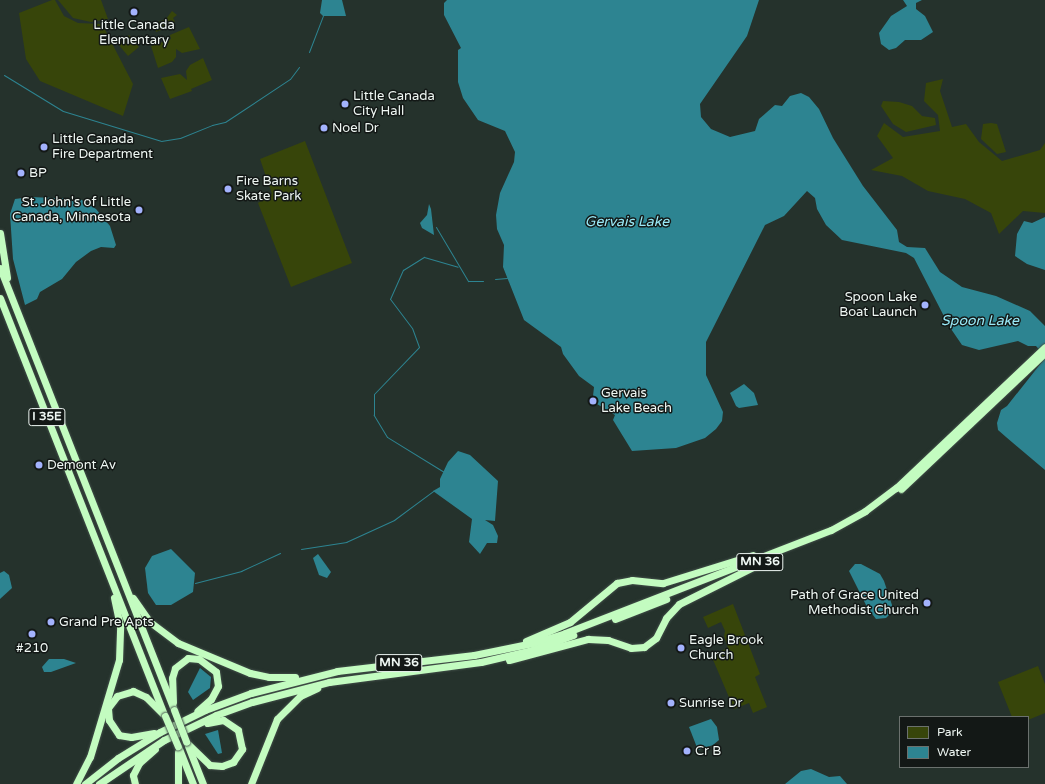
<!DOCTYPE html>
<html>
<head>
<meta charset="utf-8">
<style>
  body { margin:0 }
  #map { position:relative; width:1045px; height:784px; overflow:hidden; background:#25322c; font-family:"Varela Round",sans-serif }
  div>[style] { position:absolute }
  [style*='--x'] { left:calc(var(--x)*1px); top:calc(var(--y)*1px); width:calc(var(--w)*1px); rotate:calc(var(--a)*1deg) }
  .green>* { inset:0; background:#37450a }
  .water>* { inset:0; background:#2d8491 }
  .stream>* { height:1px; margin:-0.5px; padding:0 0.5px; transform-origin:0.5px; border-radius:0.5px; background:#2d8491 }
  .roads { filter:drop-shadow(0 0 1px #414e48) drop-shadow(0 0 1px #414e48) }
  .motorway>* { height:7px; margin:-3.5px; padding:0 3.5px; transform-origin:3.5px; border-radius:3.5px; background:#c3fcc0 }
  .bridges { filter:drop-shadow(0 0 1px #414e48) drop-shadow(0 0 1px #414e48) }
  .motorway-bridge>* { height:7px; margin:-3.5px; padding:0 3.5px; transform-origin:3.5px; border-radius:3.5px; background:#c3fcc0 }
  .dots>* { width:11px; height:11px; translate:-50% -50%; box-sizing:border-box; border:2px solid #131816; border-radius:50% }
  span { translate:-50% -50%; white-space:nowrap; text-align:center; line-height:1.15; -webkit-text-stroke:3px #131816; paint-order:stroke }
  .shield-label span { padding:1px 3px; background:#131816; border:1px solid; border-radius:3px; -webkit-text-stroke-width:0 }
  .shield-label { font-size:12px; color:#eff7f3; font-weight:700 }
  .poi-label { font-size:13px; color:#eff7f3 }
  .left { translate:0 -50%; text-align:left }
  .right { translate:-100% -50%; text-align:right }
  .water-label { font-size:14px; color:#99e9f7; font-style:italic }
  .legend { position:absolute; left:899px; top:716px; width:130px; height:52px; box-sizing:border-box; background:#131816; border:1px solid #6b716e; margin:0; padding:5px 7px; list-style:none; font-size:12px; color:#eff7f3 }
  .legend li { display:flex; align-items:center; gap:8px; height:20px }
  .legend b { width:20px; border:1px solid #6b716e }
</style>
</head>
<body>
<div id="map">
  <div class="green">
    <i style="clip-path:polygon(52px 0,55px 0,64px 16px,78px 23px,102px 24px,133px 84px,123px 116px,40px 81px,26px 59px,19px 13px)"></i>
    <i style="clip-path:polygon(58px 0,101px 0,108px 19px,91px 22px,73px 18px)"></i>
    <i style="clip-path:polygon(172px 11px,177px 15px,173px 18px,175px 22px,170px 24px,166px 19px,169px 27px,156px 32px,153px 24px,166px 19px)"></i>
    <i style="clip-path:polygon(189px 27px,200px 49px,182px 53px,176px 49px,176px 57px,172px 62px,158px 68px,151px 46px,171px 39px,170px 35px)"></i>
    <i style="clip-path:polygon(129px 35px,139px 47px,128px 56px,118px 44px)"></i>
    <i style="clip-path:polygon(203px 58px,212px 80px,191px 89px,192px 91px,170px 99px,161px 78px,180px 74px,187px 80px,186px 71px,190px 65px)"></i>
    <i style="clip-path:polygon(943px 79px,940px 91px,952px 127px,966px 124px,979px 142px,1002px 161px,1040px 150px,1045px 143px,1045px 213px,1023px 211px,999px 234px,991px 213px,965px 199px,928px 191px,902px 176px,871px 170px,893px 158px,877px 136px,884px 123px,903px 137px,940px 131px,938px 115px,924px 101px,926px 83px)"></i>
    <i style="clip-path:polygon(883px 101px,899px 102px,912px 106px,922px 116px,935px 118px,936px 125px,906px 132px,893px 124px,881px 106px)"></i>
    <i style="clip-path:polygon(991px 123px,997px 124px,1006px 152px,997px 154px,981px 139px,983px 124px)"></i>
    <i style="clip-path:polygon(305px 141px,352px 263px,291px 287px,258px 203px,272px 194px,260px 159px)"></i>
    <i style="clip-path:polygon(733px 604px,760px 674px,755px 677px,767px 707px,753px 713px,749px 703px,734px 709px,711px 655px,728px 648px,724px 636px,725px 631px,721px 622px,708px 628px,703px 617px)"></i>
    <i style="clip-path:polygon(1038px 666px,1045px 684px,1045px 713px,1028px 720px,1028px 717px,1012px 717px,998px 682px)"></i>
  </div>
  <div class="water">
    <i style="clip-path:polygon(322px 0,342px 0,346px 16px,323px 16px,320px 13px)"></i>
    <i style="clip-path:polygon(447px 0,759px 0,747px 36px,700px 104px,701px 117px,711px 129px,730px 137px,755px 131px,759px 119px,775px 105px,782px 106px,790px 96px,801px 93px,809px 97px,819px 109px,833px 138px,863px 186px,897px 230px,899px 242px,907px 247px,925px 248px,940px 272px,962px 287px,996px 296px,1030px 311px,1045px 326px,1045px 356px,1036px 346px,1028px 346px,1018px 341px,979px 350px,962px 345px,949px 326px,914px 258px,906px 253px,842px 240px,826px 225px,817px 209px,815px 198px,807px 191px,784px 216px,765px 225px,706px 342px,706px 375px,723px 412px,722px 421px,716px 429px,705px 438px,676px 448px,632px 451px,613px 420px,615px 415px,597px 404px,593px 396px,594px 387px,579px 376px,563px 354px,561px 347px,524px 320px,503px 267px,504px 245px,497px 229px,496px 215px,500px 193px,514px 162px,515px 152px,505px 131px,478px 120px,463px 98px,458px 82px,458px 50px,461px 48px,444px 15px,444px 3px)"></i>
    <i style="clip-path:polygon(903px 0,922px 0,916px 3px,916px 9px,925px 16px,933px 32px,921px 40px,905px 40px,896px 48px,889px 50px,881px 44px,879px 33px,891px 16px,907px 6px)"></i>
    <i style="clip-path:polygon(30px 197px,80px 199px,96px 209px,110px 226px,116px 245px,114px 248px,101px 247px,91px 251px,76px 262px,62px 279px,40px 292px,37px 299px,25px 305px,13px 259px,10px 214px,15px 199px)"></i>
    <i style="clip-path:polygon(429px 204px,431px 209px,434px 235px,422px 228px,420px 223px,427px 215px)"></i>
    <i style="clip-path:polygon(1045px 217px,1045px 270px,1027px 264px,1015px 256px,1017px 234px,1024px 221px,1032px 223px)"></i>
    <i style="clip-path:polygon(1045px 358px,1045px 470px,1006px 437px,998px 430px,997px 423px,1001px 410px,1007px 406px)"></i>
    <i style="clip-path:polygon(744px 384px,754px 393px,758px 405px,739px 408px,736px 406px,730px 393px)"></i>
    <i style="clip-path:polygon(458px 451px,470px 455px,498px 481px,495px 521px,485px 520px,493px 525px,498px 536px,497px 543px,487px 543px,480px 554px,469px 542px,472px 519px,433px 491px,440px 487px,440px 479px,448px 462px)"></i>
    <i style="clip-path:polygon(171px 549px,195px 573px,193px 592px,171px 605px,156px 605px,148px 593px,145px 568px,152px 556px)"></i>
    <i style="clip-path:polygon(318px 554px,331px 572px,327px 578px,319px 575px,313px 558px)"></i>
    <i style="clip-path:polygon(855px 564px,861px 564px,880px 574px,884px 581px,892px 605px,892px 612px,886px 618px,876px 619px,867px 607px,849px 571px)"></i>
    <i style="clip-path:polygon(4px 571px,9px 575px,12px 588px,0 599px,0 573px)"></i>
    <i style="clip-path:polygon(49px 659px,64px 659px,76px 663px,51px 672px,44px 672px,42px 667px)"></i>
    <i style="clip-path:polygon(200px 668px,211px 677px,210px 688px,193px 700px,188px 692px)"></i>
    <i style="clip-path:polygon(711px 719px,717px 727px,719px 740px,713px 745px,698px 750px,689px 727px)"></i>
    <i style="clip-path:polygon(218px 730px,222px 753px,218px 754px,205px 734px)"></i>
    <i style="clip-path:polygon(811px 769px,829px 777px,840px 776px,847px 784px,785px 784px,801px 771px)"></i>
  </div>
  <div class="stream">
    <i style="--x:309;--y:52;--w:39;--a:-69"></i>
    <i style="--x:4;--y:75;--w:69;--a:31.4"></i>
    <i style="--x:63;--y:111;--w:102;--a:17"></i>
    <i style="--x:161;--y:141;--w:19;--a:-9"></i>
    <i style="--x:180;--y:138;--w:35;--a:-22"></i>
    <i style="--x:212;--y:125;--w:13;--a:-13"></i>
    <i style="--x:225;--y:122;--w:78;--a:-33.5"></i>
    <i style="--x:290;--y:79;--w:15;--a:-53"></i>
    <i style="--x:436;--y:227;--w:63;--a:59.3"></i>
    <i style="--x:468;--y:281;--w:15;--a:0"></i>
    <i style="--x:495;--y:279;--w:12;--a:-5"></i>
    <i style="--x:444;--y:472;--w:67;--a:-148.4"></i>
    <i style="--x:387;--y:437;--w:26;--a:-121"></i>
    <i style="--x:374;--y:415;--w:21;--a:-90"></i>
    <i style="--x:374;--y:394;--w:65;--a:-46.2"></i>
    <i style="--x:419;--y:347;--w:20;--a:-110"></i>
    <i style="--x:412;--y:328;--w:36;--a:-127"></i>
    <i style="--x:390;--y:299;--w:32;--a:-66"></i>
    <i style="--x:403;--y:270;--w:25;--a:-32"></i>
    <i style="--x:424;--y:257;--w:35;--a:16"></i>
    <i style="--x:301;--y:549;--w:46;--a:-8.8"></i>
    <i style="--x:346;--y:542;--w:53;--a:-24.6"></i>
    <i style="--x:394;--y:520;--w:49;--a:-36.6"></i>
    <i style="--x:195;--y:583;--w:48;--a:-14.6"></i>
    <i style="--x:241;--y:571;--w:43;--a:-24.8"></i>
  </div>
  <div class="roads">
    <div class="motorway">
      <i style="--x:0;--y:233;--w:45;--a:81"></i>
      <i style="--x:0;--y:268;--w:475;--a:68.5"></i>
      <i style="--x:0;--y:298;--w:449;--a:68.5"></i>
      <i style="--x:901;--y:489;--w:198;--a:-43.4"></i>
      <i style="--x:133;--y:598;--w:29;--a:55"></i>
      <i style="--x:150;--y:622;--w:35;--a:37"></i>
      <i style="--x:178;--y:643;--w:78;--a:22.6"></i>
      <i style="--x:250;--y:673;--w:19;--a:12"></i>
      <i style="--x:269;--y:677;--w:26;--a:0"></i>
      <i style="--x:615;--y:619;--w:55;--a:-21.4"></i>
      <i style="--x:526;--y:641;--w:48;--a:-23.4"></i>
      <i style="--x:570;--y:622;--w:61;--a:-39.7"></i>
      <i style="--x:617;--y:583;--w:15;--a:-11"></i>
      <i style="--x:632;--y:580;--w:31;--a:6"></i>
      <i style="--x:663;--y:583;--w:94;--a:-17.3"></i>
      <i style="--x:509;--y:660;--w:82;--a:-14.9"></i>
      <i style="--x:588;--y:639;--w:20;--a:3"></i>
      <i style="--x:608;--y:640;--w:24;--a:19"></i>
      <i style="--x:631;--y:648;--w:13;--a:-4"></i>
      <i style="--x:644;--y:647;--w:15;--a:-37"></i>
      <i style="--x:656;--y:638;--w:22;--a:-63"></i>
      <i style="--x:666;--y:618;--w:19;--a:-47"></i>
      <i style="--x:679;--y:604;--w:107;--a:-26.6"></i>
      <i style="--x:173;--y:702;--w:24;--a:-92"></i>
      <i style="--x:172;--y:678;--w:10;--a:-73"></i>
      <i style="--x:175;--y:668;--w:16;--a:-38"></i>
      <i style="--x:188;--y:658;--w:11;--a:5"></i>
      <i style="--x:199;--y:659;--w:21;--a:37"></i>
      <i style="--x:216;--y:672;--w:14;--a:82"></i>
      <i style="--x:218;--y:686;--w:15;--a:118"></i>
      <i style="--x:211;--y:699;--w:18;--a:139"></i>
      <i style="--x:154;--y:733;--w:23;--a:170"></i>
      <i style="--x:131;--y:737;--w:12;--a:-171"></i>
      <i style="--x:119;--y:735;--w:18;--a:-124"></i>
      <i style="--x:109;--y:720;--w:12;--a:-95"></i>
      <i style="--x:108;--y:708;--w:15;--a:-53"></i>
      <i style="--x:117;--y:696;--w:17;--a:-17"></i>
      <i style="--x:133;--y:691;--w:14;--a:25"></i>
      <i style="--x:146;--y:697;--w:23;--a:45"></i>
      <i style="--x:186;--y:742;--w:33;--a:44"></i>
      <i style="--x:210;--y:765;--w:12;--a:5"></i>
      <i style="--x:222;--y:766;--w:12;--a:-20"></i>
      <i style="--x:233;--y:762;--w:16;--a:-55"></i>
      <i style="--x:242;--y:749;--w:19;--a:-102"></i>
      <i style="--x:238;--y:730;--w:18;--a:-146"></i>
      <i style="--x:223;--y:720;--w:16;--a:169"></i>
      <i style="--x:178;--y:746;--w:41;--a:68.5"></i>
      <i style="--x:188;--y:746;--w:41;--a:68.5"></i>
      <i style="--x:76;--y:784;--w:30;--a:-63"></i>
      <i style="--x:90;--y:757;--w:101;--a:-73.4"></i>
      <i style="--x:119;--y:660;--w:34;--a:-88"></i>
      <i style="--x:120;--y:626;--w:29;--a:-102"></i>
      <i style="--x:85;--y:784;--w:42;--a:-38.2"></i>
      <i style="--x:118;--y:758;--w:49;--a:-31.8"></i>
      <i style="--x:160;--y:732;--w:50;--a:-26.1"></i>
      <i style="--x:205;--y:710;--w:49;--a:-20.3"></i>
      <i style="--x:251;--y:693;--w:89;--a:-14.3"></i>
      <i style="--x:337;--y:671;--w:138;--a:-6.7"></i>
      <i style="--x:474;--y:655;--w:60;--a:-11.5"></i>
      <i style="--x:533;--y:643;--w:34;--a:-17"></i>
      <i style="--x:565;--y:633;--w:285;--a:-21.2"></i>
      <i style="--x:831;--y:530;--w:39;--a:-29"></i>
      <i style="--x:865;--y:511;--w:39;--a:-37"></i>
      <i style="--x:896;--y:488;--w:205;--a:-43.4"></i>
      <i style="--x:99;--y:784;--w:78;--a:-34.1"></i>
      <i style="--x:164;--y:740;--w:58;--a:-25.7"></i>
      <i style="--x:216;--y:715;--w:38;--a:-20"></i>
      <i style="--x:252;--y:702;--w:80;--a:-14.6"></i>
      <i style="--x:329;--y:682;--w:153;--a:-7.5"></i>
      <i style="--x:481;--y:662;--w:52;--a:-13.2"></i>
      <i style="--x:532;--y:650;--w:44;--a:-20.1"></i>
      <i style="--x:135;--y:784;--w:9;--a:-103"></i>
      <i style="--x:133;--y:775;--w:13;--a:-63"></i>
      <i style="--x:139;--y:763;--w:21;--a:-41"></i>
      <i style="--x:178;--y:784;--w:32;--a:-90"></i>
      <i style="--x:251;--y:784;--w:70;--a:-68.2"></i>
      <i style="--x:277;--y:719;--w:33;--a:-45"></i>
      <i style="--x:300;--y:696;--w:19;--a:-25"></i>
    </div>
  </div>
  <div class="bridges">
    <div class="motorway-bridge">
      <i style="--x:174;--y:710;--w:34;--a:69"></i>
      <i style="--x:165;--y:716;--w:33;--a:67"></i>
    </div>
  </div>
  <div class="dots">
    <i style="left:134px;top:12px;background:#a3b2fd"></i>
    <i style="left:345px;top:104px;background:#a3b2fd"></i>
    <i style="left:324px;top:128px;background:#a3b2fd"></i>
    <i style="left:44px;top:147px;background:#a3b2fd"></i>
    <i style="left:21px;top:173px;background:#a3b2fd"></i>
    <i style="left:228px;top:189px;background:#a3b2fd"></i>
    <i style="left:139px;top:210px;background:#a3b2fd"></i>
    <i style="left:925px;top:305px;background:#a3b2fd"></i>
    <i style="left:593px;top:401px;background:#a3b2fd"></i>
    <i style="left:39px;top:465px;background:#a3b2fd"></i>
    <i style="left:927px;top:603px;background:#a3b2fd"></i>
    <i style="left:51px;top:622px;background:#a3b2fd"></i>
    <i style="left:32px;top:634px;background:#a3b2fd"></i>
    <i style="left:681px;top:648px;background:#a3b2fd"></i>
    <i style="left:671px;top:703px;background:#a3b2fd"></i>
    <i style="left:687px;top:751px;background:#a3b2fd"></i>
  </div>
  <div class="shield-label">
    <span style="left:47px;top:417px">I 35E</span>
    <span style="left:760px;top:562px">MN 36</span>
    <span style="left:399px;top:663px">MN 36</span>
  </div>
  <div class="poi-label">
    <span style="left:134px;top:33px">Little Canada<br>Elementary</span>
    <span class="left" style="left:353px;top:104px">Little Canada<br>City Hall</span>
    <span class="left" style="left:332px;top:128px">Noel Dr</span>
    <span class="left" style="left:52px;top:147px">Little Canada<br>Fire Department</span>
    <span class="left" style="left:29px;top:173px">BP</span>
    <span class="left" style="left:236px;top:189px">Fire Barns<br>Skate Park</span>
    <span class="right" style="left:131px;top:210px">St. John's of Little<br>Canada, Minnesota</span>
    <span class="right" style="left:917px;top:305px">Spoon Lake<br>Boat Launch</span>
    <span class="left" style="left:601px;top:401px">Gervais<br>Lake Beach</span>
    <span class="left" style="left:47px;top:465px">Demont Av</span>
    <span class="right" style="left:919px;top:603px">Path of Grace United<br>Methodist Church</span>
    <span class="left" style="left:59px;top:622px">Grand Pre Apts</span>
    <span class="left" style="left:689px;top:648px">Eagle Brook<br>Church</span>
    <span style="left:32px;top:648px">#210</span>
    <span class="left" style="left:679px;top:703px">Sunrise Dr</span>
    <span class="left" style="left:695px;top:751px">Cr B</span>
  </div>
  <div class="water-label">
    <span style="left:627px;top:222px">Gervais Lake</span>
    <span style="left:980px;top:321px">Spoon Lake</span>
  </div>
  <ul class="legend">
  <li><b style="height:11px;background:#37450a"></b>Park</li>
  <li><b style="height:11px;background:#2d8491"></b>Water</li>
  </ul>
</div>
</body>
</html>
